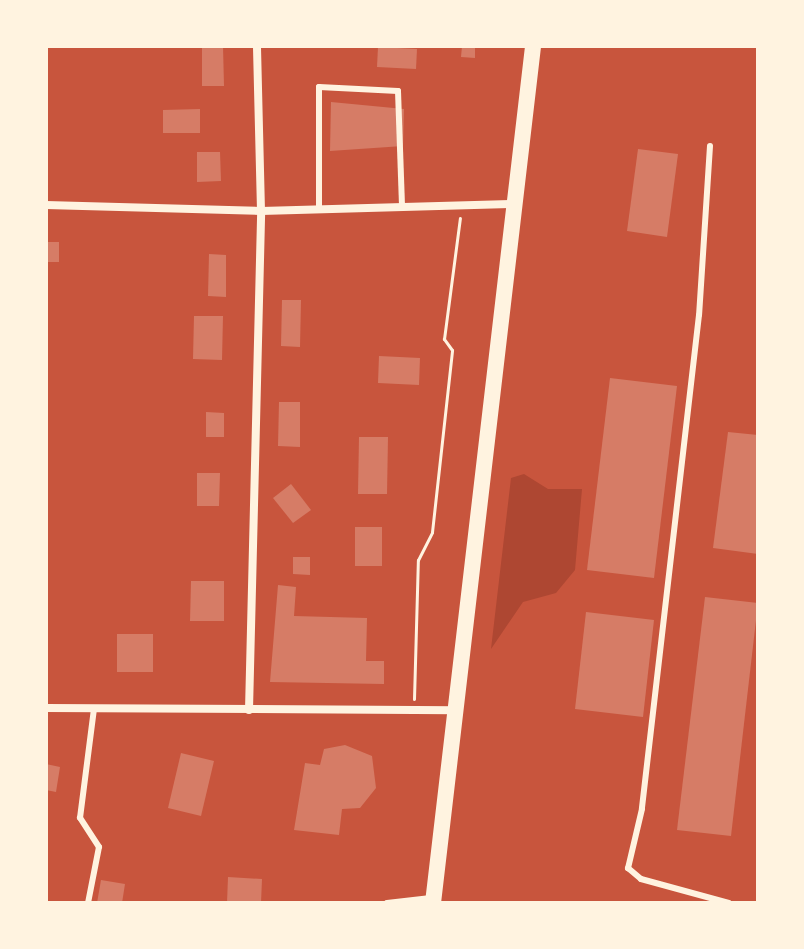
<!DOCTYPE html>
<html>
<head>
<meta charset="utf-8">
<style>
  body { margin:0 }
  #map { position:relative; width:804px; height:949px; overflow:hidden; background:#c8553d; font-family:"Nunito Sans",sans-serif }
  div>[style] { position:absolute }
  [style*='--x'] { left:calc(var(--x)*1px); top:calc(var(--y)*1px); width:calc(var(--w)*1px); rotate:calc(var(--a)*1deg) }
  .green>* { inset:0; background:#ae4732 }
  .building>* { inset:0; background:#d67c66 }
  .path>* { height:3px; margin:-1.5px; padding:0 1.5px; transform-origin:1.5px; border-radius:1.5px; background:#fff3e0 }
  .service>* { height:6px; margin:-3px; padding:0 3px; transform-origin:3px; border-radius:3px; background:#fff3e0 }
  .minor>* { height:8px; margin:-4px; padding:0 4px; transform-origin:4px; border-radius:4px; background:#fff3e0 }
  .secondary>* { height:16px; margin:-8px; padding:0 8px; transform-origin:8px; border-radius:8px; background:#fff3e0 }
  span { translate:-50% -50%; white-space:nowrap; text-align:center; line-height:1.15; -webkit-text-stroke:6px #fff3e0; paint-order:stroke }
  .frame { position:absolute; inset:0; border:48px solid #fff3e0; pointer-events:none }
</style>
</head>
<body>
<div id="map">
  <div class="green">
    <i style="clip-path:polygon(524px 474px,548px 489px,582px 489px,575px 570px,556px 593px,523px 602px,491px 649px,511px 478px)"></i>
  </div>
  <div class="building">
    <i style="clip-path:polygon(202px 46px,223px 46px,224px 86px,202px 86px)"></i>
    <i style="clip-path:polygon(462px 46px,475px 46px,475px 58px,461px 57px)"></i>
    <i style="clip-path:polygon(378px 47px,417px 49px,416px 69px,377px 67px)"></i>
    <i style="clip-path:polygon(331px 102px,404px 109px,403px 146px,330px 151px)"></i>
    <i style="clip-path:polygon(200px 109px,200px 133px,163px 133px,163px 110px)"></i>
    <i style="clip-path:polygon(638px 149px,678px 154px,667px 237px,627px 231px)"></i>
    <i style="clip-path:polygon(197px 152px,220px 152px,221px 181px,197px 182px)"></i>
    <i style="clip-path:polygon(46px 242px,59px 242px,59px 262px,46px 262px)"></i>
    <i style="clip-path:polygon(209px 254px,226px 255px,226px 297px,208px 296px)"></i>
    <i style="clip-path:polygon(282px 300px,301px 300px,300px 347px,281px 346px)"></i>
    <i style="clip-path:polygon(194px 316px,223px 316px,222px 360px,193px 359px)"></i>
    <i style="clip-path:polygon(379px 356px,420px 358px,419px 385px,378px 383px)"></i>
    <i style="clip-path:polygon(610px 378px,677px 386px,654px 578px,587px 570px)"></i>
    <i style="clip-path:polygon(279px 402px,300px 402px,300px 447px,278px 446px)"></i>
    <i style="clip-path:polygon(206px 412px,224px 413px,224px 437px,206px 437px)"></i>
    <i style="clip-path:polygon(728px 432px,758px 435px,758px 554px,713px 548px)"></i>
    <i style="clip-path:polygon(359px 437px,388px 437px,387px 494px,358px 494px)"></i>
    <i style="clip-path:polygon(197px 473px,220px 473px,219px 506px,197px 506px)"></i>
    <i style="clip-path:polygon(291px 484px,311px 510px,293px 523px,273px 498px)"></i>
    <i style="clip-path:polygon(355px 527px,382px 527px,382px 566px,355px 566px)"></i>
    <i style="clip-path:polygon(293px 557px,310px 557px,310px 575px,293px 574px)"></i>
    <i style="clip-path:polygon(191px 581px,224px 581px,224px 621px,190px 621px)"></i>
    <i style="clip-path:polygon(278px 585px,296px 587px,294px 616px,367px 618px,366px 661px,384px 661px,384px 684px,270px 682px)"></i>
    <i style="clip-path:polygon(705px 597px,758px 603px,731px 836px,677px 830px)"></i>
    <i style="clip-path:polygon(586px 612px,654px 620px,643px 717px,575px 709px)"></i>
    <i style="clip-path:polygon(117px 634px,153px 634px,153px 672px,117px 672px)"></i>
    <i style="clip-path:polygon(345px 745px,372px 756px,376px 788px,360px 808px,342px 809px,339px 835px,294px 830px,305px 763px,320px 765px,324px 749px)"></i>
    <i style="clip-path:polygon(181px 753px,214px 761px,201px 816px,168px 808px)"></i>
    <i style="clip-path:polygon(46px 764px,60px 767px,56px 792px,46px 790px)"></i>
    <i style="clip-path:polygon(228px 877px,262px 879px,261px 903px,227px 903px)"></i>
    <i style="clip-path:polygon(101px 880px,125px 884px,122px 903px,97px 903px)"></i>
  </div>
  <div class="path">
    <i style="--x:414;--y:699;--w:139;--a:-88.4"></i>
    <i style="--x:418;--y:560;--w:31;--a:-63"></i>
    <i style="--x:432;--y:532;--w:183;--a:-83.7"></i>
    <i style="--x:452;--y:350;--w:14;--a:-126"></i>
    <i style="--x:444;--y:339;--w:122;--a:-82.5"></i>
  </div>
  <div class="service">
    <i style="--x:710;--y:146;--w:169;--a:93.7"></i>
    <i style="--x:699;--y:315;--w:497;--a:96.6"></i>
    <i style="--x:642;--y:809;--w:61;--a:103.3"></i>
    <i style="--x:628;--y:868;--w:17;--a:40"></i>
    <i style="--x:641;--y:879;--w:91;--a:15.3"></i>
    <i style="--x:319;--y:210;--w:123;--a:-90"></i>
    <i style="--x:319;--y:87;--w:79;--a:2.9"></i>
    <i style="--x:398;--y:91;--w:116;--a:88"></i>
    <i style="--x:88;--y:903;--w:57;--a:-78.9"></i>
    <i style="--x:99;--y:847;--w:35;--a:-123"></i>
    <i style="--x:80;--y:818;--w:110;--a:-82.7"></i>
    <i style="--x:387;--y:903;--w:44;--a:-6.5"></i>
  </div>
  <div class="minor">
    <i style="--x:46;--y:205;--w:215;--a:1.6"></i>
    <i style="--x:261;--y:211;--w:251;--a:-1.6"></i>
    <i style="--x:46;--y:708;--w:409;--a:0.3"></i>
    <i style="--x:249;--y:710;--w:499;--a:-88.6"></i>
    <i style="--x:261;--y:211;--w:165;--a:-91.4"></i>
  </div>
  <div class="secondary">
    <i style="--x:433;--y:903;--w:863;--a:-83.34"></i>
  </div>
  <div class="frame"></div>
</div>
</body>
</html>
